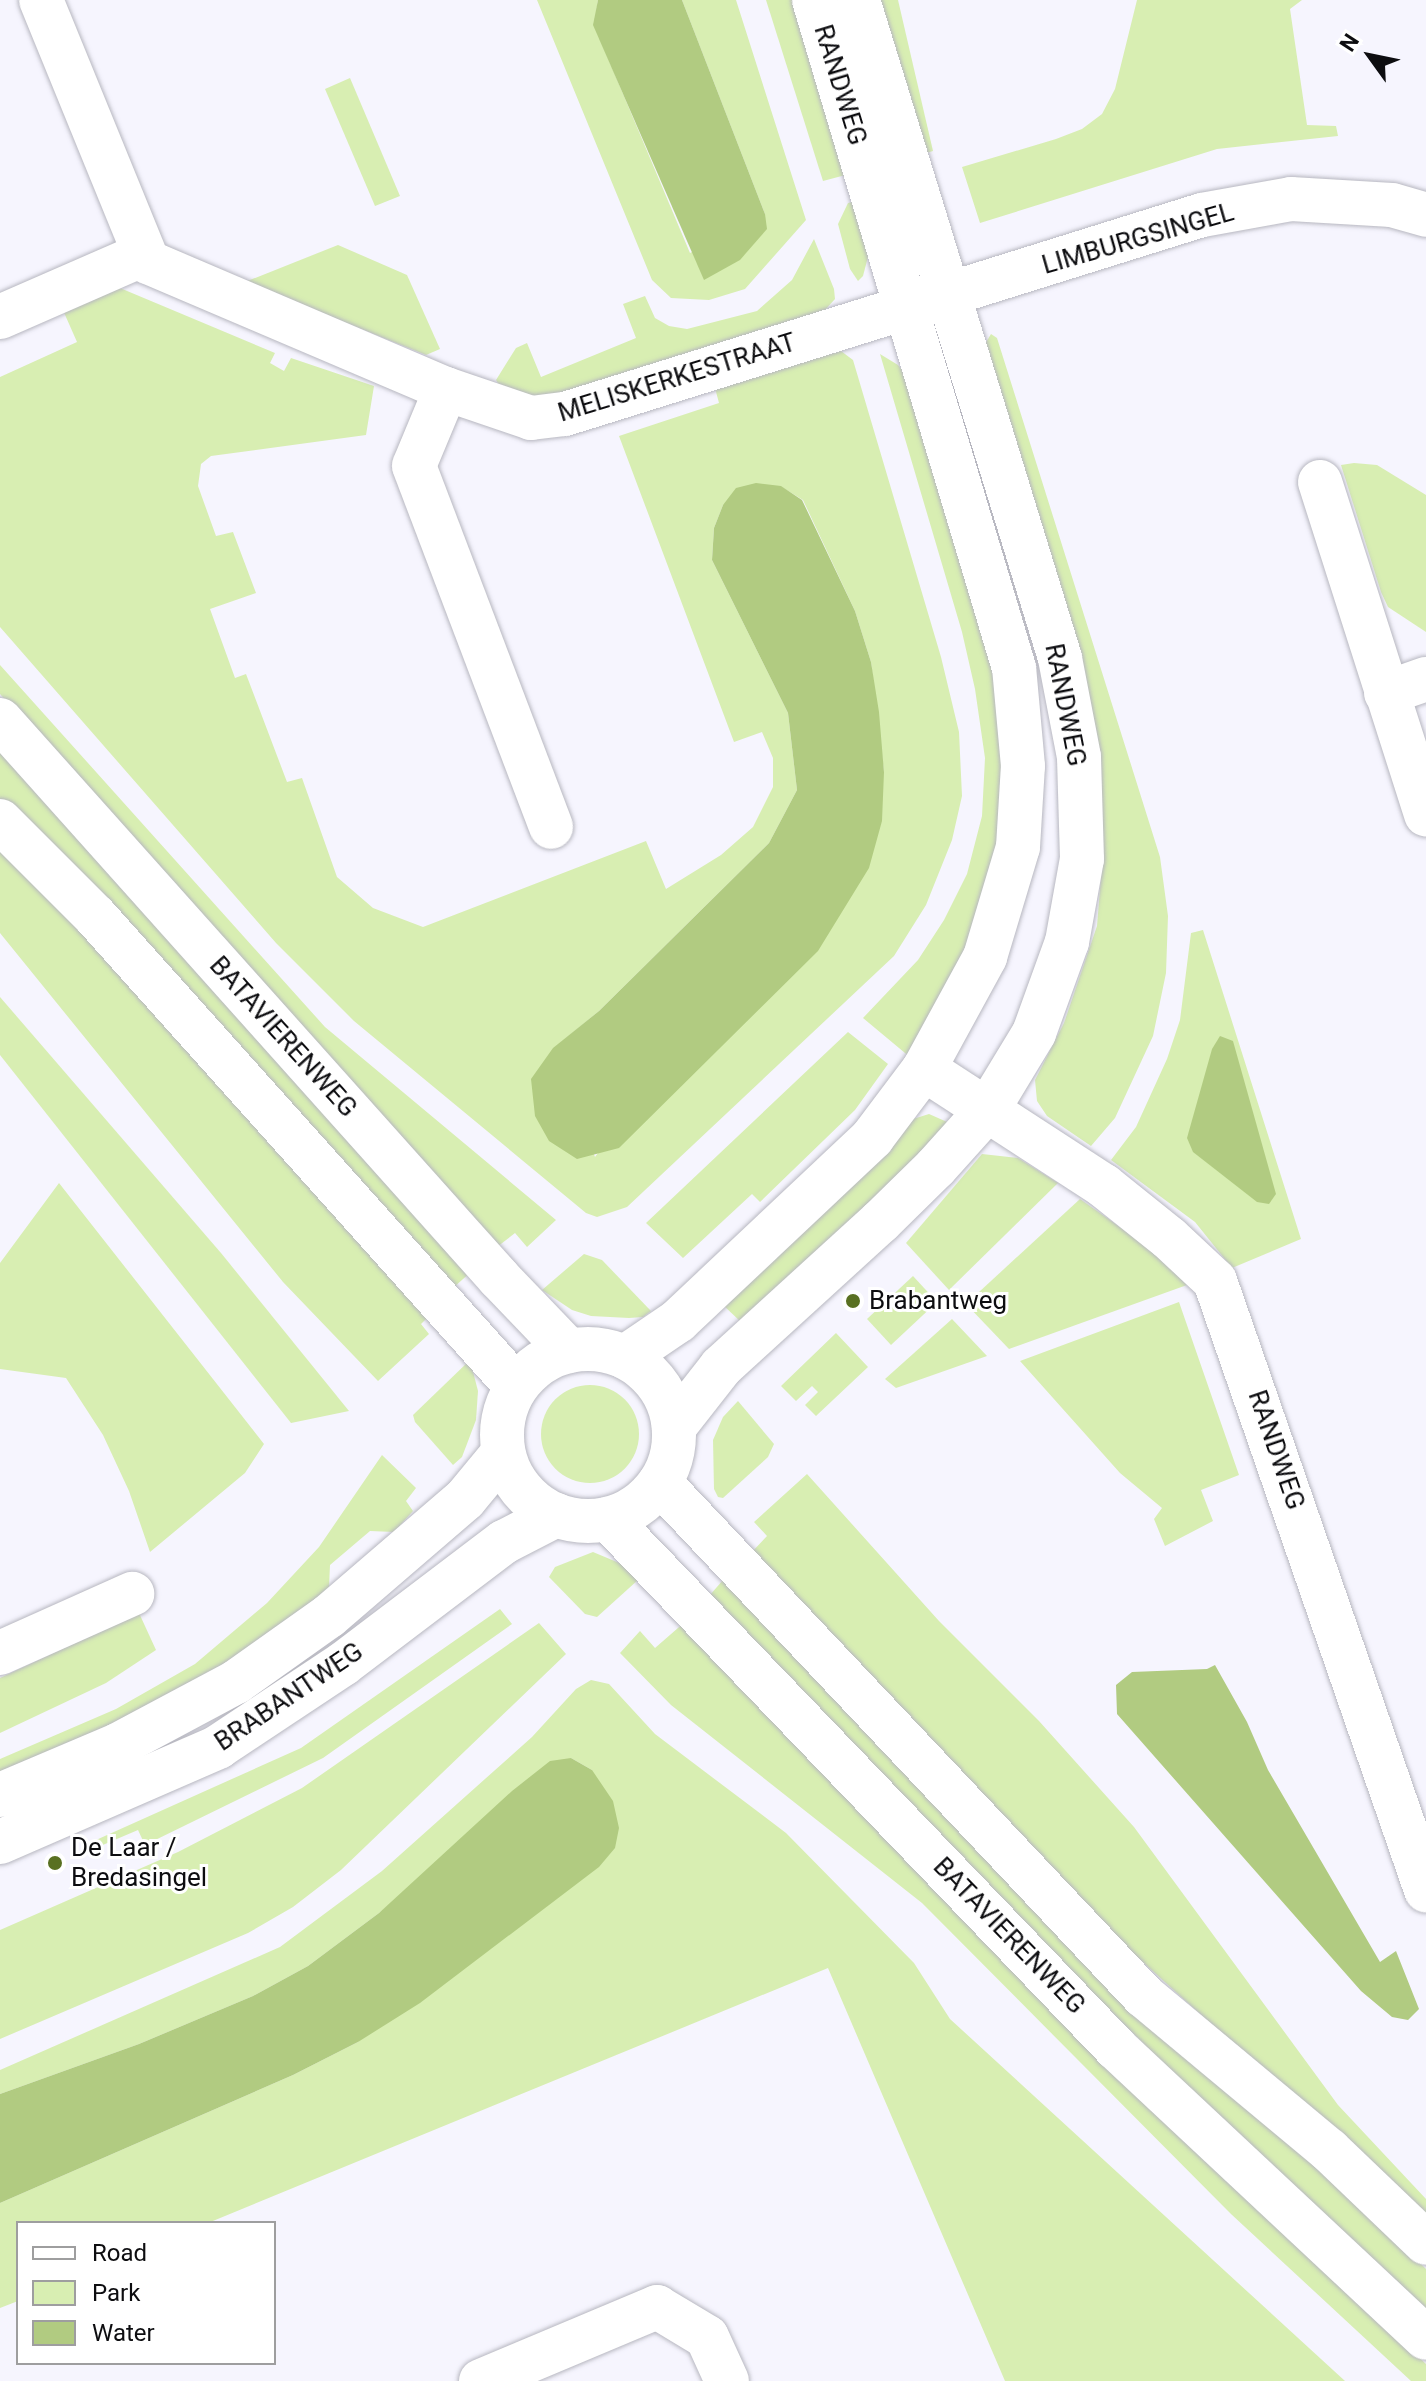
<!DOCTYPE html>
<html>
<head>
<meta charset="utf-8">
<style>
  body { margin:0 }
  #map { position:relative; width:1426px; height:2381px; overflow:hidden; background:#f6f5fe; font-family:Roboto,sans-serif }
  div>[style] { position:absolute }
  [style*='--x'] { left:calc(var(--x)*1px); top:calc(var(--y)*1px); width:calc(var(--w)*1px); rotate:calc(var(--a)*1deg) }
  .green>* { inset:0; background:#d8eeb2 }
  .round { border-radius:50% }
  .water>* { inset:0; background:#b1cb81 }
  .roads { filter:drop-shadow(0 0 2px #b7b7c0) drop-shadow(0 0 2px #b7b7c0) }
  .minor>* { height:44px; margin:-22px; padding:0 22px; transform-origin:22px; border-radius:22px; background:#fff }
  .tertiary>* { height:44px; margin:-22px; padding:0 22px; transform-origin:22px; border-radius:22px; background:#fff }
  .secondary>* { height:44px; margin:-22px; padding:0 22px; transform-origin:22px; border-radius:22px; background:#fff }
  .secondary>.ring { margin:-22px; padding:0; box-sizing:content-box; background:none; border:44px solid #fff; border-radius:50% }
  .dots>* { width:22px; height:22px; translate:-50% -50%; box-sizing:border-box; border:4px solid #fff; border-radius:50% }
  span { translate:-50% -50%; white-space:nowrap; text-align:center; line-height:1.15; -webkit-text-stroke:6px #fff; paint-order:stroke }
  .street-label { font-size:26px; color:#0d0d10 }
  .poi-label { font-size:26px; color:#0d0d10 }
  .left { translate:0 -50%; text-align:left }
  .legend { position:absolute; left:16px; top:2221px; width:260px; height:144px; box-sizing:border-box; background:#fff; border:2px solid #9e9e9f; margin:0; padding:10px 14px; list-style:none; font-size:24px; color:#0d0d10 }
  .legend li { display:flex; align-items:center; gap:16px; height:40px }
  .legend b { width:40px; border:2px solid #9e9e9f }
  .north { position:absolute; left:1330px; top:16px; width:80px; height:80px; -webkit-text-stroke:6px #fff; paint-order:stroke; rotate:303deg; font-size:22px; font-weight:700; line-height:32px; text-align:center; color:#0d0d10 }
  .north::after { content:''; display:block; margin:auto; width:28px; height:36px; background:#0d0d10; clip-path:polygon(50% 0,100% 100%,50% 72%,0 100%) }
</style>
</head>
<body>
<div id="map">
  <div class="green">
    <i style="clip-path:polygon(537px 0,598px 0,594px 25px,690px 253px,765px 214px,682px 0,736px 0,806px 220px,745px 289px,709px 300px,671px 298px,652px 280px)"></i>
    <i style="clip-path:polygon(766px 0,799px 0,853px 173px,823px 181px)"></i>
    <i style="clip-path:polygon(872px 0,898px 0,933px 151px,920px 155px)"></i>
    <i style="clip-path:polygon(1137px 0,1302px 0,1290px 9px,1307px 125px,1336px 126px,1338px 136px,1217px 149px,980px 223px,962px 167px,1056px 139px,1082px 129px,1102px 114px,1115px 89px)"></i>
    <i style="clip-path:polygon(350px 78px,400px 196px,375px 206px,325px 89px)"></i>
    <i style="clip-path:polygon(857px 201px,869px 253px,863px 276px,858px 281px,850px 269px,838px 224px,848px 203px)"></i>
    <i style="clip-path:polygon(814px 239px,834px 289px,835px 299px,824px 311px,544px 398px,533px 398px,499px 385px,496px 380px,516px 348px,527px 343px,541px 377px,636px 338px,623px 304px,645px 296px,655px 318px,669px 326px,687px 329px,757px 311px,792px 280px)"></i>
    <i style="clip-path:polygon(338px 245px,407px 275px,440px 349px,426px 355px,245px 282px)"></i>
    <i style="clip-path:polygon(evenodd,120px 288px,275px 353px,270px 363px,284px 371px,291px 358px,374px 386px,366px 435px,211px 456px,201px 464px,198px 486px,216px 536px,233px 532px,256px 593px,210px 609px,235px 678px,246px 674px,287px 782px,302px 778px,337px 877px,373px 908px,423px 927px,646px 841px,666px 889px,721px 855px,753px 827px,773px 787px,773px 758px,762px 732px,734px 742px,619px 436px,719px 403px,715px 388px,841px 351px,853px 360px,941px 657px,959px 732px,962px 796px,952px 840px,926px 905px,894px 956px,627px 1207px,597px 1217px,586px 1213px,354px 1021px,276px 943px,0 627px,0 377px,77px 342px,62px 308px,120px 288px,780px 486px,803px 500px,855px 611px,871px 662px,884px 772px,595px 1157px,554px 1048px,599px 1011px,769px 843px,797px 790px,788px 713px,712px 560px,714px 528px,723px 505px,780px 486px)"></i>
    <i style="clip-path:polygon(991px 334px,997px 338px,1160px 857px,1168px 916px,1166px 973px,1153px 1036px,1115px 1118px,1091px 1146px,1047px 1116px,1037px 1101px,1035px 1080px,1064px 1023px,1097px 926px,1103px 852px,1101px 778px,985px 344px)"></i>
    <i style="clip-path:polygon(880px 354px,898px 365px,914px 385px,999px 674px,1005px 826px,967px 949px,911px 1058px,863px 1018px,918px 960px,944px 920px,967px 874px,982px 816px,985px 758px,975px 689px,962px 632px)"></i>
    <i style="clip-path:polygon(1354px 463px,1377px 465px,1426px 495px,1426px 632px,1388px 607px,1381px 592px,1341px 465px)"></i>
    <i style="clip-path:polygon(0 665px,325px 1027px,556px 1220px,527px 1247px,515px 1233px,497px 1247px,0 694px)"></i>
    <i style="clip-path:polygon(0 748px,472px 1271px,453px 1288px,0 804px)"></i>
    <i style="clip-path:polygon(0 850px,84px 934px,434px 1311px,421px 1324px,429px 1334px,378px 1381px,283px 1282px,0 933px)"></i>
    <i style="clip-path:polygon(1203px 930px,1301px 1239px,1232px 1268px,1195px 1222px,1111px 1160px,1136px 1127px,1167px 1059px,1180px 1020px,1191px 933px)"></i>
    <i style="clip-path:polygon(0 997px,221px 1253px,349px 1411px,291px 1423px,0 1055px)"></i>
    <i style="clip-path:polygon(848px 1032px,888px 1064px,855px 1110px,760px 1202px,752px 1194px,683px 1258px,646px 1223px)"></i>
    <i style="clip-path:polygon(929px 1114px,954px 1125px,743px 1324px,722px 1304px,913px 1119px)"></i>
    <i style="clip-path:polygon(982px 1154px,1018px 1158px,1058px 1183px,949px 1290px,906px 1243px)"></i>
    <i style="clip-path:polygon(59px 1183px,264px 1444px,245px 1473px,150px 1552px,129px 1491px,103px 1435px,66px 1378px,0 1369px,0 1263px)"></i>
    <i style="clip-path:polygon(1080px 1199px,1164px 1258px,1187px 1285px,1009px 1349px,966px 1304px)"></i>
    <i style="clip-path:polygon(584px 1254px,602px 1260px,651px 1311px,643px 1317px,629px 1318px,591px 1316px,572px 1310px,542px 1290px)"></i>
    <i style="clip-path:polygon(913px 1276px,937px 1302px,891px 1345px,867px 1319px)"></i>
    <i style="clip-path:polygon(1179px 1302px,1239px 1475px,1201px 1490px,1213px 1521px,1165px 1546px,1154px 1519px,1162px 1508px,1120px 1473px,1020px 1361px)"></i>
    <i style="clip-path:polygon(952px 1319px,987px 1356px,896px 1388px,885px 1379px)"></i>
    <i style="clip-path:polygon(836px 1333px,868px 1367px,816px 1416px,805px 1405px,818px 1392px,812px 1386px,796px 1401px,781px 1386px)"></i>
    <i style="clip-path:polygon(470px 1360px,478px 1391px,476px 1420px,462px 1457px,453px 1465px,415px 1422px,413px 1415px)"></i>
    <i class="round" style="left:541px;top:1385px;width:98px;height:98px"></i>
    <i style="clip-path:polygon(738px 1401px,774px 1444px,768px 1457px,723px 1498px,718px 1497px,714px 1489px,713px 1440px,723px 1417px)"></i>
    <i style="clip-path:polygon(382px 1455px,416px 1488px,406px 1501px,413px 1511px,394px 1532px,370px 1531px,330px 1565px,329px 1587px,268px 1639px,192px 1687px,0 1776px,0 1759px,116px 1709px,195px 1664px,267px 1603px,319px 1547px)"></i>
    <i style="clip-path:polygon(807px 1474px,939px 1621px,1039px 1721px,1134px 1827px,1338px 2105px,1426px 2199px,1426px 2219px,1124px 1945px,749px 1555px,767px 1536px,754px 1522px)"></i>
    <i style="clip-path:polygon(593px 1552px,624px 1565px,638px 1580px,597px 1617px,585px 1614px,549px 1577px,555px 1567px)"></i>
    <i style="clip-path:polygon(723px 1580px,1426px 2269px,1426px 2317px,1245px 2145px,1092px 1992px,710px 1595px)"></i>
    <i style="clip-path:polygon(500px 1609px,512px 1624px,323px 1758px,145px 1845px,138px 1830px,98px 1847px,96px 1840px,301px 1748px)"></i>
    <i style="clip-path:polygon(139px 1613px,156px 1650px,106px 1683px,0 1733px,0 1678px)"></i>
    <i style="clip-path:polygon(686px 1621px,1244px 2195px,1426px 2364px,1426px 2381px,1411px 2381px,1231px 2214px,922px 1903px,671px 1705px,620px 1653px,640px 1631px,655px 1648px)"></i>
    <i style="clip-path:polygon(539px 1623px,566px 1654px,341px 1870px,293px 1907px,248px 1933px,0 2039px,0 1930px,178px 1852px,302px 1788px)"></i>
    <i style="clip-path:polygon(591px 1680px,609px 1684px,655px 1734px,786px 1833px,914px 1963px,950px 2019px,1345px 2381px,1005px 2381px,828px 1968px,208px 2223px,18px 2223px,18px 2301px,0 2308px,0 2203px,293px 2075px,358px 2042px,592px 1770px,571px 1758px,379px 1913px,308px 1966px,253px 1996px,139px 2044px,0 2094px,0 2070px,280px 1947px,382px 1871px,532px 1737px,576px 1689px)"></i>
  </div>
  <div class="water">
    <i style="clip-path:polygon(598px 0,682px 0,765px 214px,767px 229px,740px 260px,704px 280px,593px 25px)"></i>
    <i style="clip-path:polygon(756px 483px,781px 486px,802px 500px,855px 611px,871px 662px,879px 712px,884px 772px,882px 821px,869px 868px,818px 951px,619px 1148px,577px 1159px,549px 1141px,535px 1116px,531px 1079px,553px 1048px,599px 1011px,769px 843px,797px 790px,788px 713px,712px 560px,714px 528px,723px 505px,736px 488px)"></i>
    <i style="clip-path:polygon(1220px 1036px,1233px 1041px,1276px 1194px,1269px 1204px,1257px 1202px,1193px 1152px,1187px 1138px,1212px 1049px)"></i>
    <i style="clip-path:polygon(1215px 1665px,1247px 1722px,1268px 1770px,1380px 1962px,1396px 1951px,1419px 2009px,1408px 2020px,1392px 2017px,1361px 1991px,1117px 1714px,1116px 1685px,1132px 1672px,1207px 1669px)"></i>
    <i style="clip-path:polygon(571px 1758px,592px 1770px,613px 1801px,619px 1828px,615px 1848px,599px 1867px,420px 2003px,358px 2042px,293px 2075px,0 2203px,0 2094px,139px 2044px,253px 1996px,308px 1966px,379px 1913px,512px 1791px,550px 1761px)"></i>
  </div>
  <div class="roads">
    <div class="minor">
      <i style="--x:41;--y:0;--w:283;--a:67.8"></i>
      <i style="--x:148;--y:262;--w:324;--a:23.1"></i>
      <i style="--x:446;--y:389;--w:90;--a:18.8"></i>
      <i style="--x:531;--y:418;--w:34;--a:-7"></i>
      <i style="--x:565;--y:414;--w:667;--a:-17.35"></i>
      <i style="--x:1202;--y:215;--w:90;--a:-10.2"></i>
      <i style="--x:1291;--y:199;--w:101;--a:3.4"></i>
      <i style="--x:1392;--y:205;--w:35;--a:16"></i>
      <i style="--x:0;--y:317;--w:157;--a:-23.6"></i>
      <i style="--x:446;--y:389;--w:83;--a:112.6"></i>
      <i style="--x:414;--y:466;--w:386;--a:69.2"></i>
      <i style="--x:1320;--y:482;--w:349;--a:72.3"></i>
      <i style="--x:1386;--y:693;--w:42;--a:-19.3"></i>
      <i style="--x:924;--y:1069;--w:215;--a:33"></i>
      <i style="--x:1104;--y:1186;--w:83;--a:38.7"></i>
      <i style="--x:1169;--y:1238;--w:63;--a:43.1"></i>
      <i style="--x:1215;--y:1281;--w:645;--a:70.89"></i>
      <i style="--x:0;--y:1653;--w:145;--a:-24.1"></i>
      <i style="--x:481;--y:2381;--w:191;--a:-22.8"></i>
      <i style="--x:657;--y:2307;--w:58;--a:31"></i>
      <i style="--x:707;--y:2337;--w:48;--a:65.6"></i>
    </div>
    <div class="tertiary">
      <i style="--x:625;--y:1357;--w:64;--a:-34.2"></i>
      <i style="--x:678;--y:1321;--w:267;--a:-43.3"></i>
      <i style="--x:872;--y:1138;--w:86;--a:-53"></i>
      <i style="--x:924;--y:1069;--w:128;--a:-61.4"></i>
      <i style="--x:985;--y:957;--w:115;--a:-73.3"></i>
      <i style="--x:1018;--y:847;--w:81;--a:-86.5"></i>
      <i style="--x:1023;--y:766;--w:98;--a:-95.2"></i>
      <i style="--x:1014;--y:668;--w:697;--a:-106.67"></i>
      <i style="--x:674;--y:1427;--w:76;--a:-51.9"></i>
      <i style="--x:721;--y:1367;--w:215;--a:-42.4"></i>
      <i style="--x:880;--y:1222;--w:78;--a:-44.5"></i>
      <i style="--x:936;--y:1167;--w:78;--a:-48.1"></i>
      <i style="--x:988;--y:1109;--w:89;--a:-58.8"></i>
      <i style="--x:1034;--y:1033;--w:97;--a:-70.1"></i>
      <i style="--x:1067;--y:942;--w:84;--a:-79.8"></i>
      <i style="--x:1082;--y:859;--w:102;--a:-91.7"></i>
      <i style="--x:1079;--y:757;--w:101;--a:-100.9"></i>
      <i style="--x:1060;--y:658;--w:688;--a:-107.07"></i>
      <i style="--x:0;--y:1795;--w:128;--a:-23"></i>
      <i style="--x:118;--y:1745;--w:134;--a:-28.1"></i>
      <i style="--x:236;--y:1682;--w:114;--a:-35.4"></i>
      <i style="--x:329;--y:1616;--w:179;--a:-40.7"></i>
      <i style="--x:465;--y:1499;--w:60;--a:-50.4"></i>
      <i style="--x:0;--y:1842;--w:238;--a:-23.5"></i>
      <i style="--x:218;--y:1747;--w:150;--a:-33.6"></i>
      <i style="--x:343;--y:1664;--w:202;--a:-37.2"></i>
      <i style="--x:504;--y:1542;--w:59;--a:-27.4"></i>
    </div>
    <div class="secondary">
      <i style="--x:0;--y:720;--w:749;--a:48.19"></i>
      <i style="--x:499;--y:1278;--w:101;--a:46.2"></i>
      <i style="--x:0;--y:821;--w:134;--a:45"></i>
      <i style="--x:95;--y:916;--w:631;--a:48.15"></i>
      <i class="ring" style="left:502px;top:1349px;width:128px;height:128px"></i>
      <i style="--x:660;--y:1483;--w:705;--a:46.67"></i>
      <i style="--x:1144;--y:1996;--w:241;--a:39.8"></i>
      <i style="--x:1329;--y:2150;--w:134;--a:43.8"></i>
      <i style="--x:608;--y:1519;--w:733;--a:46.16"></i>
      <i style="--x:1116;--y:2048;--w:424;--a:43.1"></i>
    </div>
  </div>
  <div class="dots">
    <i style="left:853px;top:1301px;background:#597022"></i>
    <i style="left:55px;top:1863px;background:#597022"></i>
  </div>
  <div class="street-label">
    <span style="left:840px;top:85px;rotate:73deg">RANDWEG</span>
    <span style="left:1138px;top:239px;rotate:-16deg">LIMBURGSINGEL</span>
    <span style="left:677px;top:378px;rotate:-17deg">MELISKERKESTRAAT</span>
    <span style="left:1065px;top:705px;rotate:79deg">RANDWEG</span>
    <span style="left:283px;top:1037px;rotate:48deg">BATAVIERENWEG</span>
    <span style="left:1276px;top:1450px;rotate:71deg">RANDWEG</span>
    <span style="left:289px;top:1697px;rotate:-34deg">BRABANTWEG</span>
    <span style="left:1009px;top:1936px;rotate:46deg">BATAVIERENWEG</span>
  </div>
  <div class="poi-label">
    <span class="left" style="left:869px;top:1301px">Brabantweg</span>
    <span class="left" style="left:71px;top:1863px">De Laar /<br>Bredasingel</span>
  </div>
  <ul class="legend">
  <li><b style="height:10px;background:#fff"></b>Road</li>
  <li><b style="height:22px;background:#d8eeb2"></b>Park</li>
  <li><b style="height:22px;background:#b1cb81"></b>Water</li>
  </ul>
  <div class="north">N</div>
</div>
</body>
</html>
